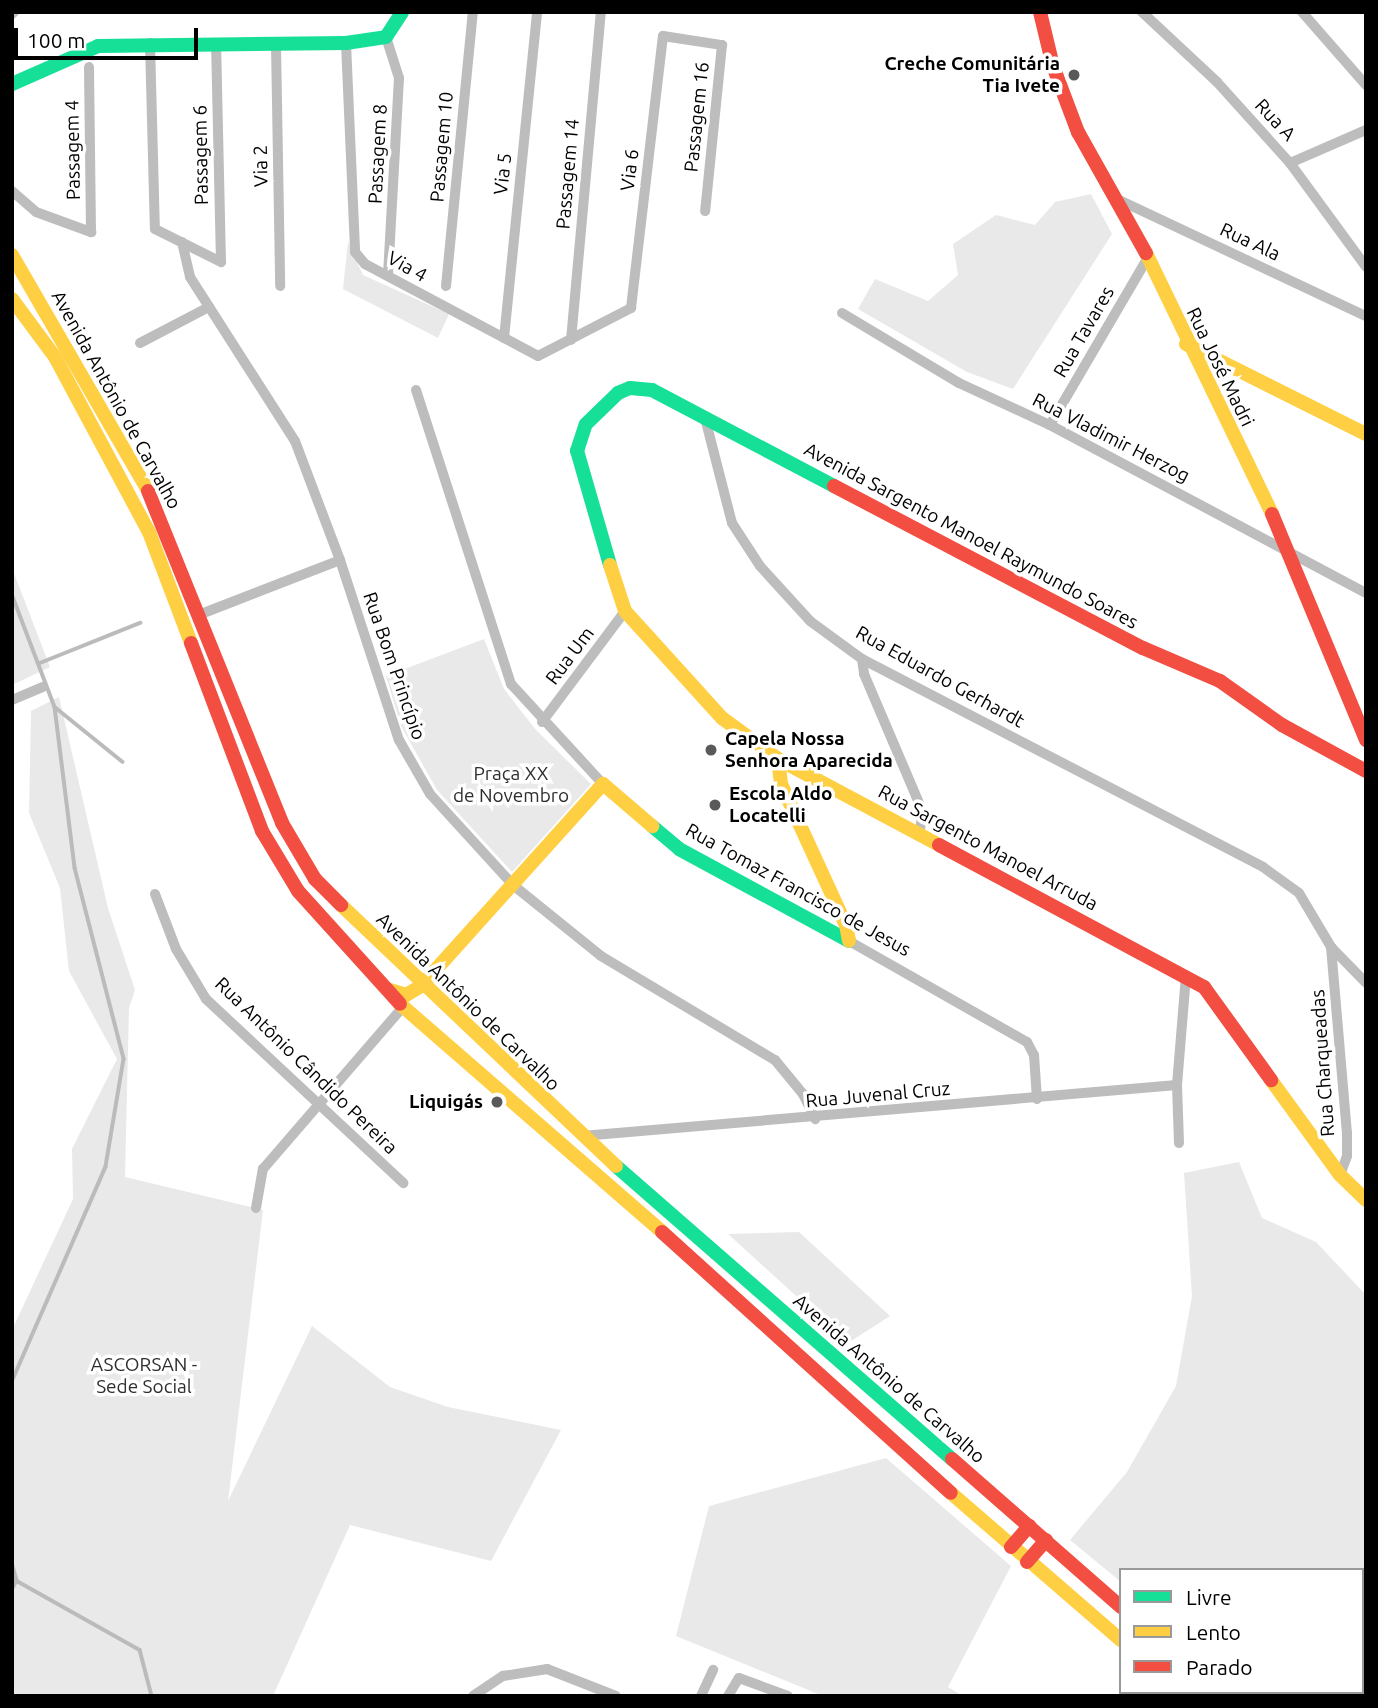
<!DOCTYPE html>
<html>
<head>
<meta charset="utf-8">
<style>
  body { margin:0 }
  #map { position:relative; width:1378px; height:1708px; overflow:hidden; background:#fff; font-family:Ubuntu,sans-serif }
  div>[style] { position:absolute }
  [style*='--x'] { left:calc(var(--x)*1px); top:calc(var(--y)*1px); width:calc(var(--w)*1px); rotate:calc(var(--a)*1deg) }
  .green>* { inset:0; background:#e9e9e9 }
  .stream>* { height:3.5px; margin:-1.75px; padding:0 1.75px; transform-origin:1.75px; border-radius:1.75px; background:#bbb }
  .street>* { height:10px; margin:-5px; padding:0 5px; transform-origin:5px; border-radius:5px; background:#bdbdbd }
  .fast>* { height:14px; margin:-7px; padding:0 7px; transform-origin:7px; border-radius:7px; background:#16e098 }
  .slow>* { height:14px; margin:-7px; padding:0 7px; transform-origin:7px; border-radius:7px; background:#ffcf43 }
  .jam>* { height:14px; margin:-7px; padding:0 7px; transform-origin:7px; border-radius:7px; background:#f24e42 }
  .dots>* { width:19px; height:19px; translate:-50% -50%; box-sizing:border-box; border:4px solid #fff; border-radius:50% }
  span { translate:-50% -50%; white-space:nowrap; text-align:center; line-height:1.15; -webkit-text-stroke:7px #fff; paint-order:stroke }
  .poi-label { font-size:19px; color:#000; font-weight:700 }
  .right { translate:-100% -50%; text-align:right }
  .left { translate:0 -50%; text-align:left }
  .street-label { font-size:19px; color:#000 }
  .park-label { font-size:19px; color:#2e2e2e }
  .frame { position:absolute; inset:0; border:14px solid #000; pointer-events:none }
  .legend { position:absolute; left:1119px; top:1568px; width:245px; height:126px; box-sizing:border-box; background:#fff; border:2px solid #999; margin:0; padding:9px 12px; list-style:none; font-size:21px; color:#000 }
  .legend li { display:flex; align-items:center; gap:14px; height:35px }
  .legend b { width:35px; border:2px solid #999 }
  .scale { position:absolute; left:14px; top:28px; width:184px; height:32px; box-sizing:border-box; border:4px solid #000; border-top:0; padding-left:9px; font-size:21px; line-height:24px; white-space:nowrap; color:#000; -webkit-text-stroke:5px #fff; paint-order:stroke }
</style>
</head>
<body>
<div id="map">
  <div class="green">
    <i style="clip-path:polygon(1091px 194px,1112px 234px,1013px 389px,967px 372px,858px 309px,875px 279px,928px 301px,958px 275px,953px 244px,996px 215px,1035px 225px,1055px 202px)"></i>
    <i style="clip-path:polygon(348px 242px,363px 275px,449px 314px,438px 338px,343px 289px)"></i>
    <i style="clip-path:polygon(12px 568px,50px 667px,14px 684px,12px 681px)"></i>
    <i style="clip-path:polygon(484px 639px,504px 689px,536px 730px,591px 784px,512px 872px,437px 790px,401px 726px,386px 676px)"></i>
    <i style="clip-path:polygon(59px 697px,108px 908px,135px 990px,129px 1008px,125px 1177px,263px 1210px,228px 1501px,312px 1326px,390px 1387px,448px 1407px,561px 1430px,491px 1561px,350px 1525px,273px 1696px,12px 1696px,12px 1330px,73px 1199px,72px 1149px,117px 1059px,69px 971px,60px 888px,29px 813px,31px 711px)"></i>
    <i style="clip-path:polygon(1239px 1162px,1262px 1218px,1316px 1242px,1366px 1295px,1366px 1636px,1362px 1637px,1362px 1570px,1121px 1570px,1121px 1582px,1070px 1540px,1127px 1472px,1176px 1386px,1192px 1296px,1184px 1173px)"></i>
    <i style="clip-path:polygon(799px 1232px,890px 1316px,848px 1343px,728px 1234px)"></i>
    <i style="clip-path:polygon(886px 1458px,1011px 1566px,948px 1687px,963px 1696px,823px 1696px,676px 1636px,709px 1506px)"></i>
  </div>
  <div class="stream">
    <i style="--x:12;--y:594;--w:121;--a:69.2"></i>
    <i style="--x:55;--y:707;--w:162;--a:82.9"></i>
    <i style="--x:75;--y:868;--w:197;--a:75.6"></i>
    <i style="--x:124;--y:1059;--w:109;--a:99.5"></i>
    <i style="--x:106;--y:1167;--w:235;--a:113.6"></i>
    <i style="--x:40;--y:663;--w:108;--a:-21.8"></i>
    <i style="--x:55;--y:707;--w:87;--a:39"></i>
    <i style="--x:12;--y:1563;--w:19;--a:74"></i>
    <i style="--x:17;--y:1581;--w:10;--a:119"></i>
    <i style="--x:17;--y:1581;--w:141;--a:29.3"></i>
    <i style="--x:140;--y:1650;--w:48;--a:75.4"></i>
  </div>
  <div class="street">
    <i style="--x:1142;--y:12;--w:103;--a:43"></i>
    <i style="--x:1217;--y:82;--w:109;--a:48"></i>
    <i style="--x:1290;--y:163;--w:129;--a:53.8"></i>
    <i style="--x:1302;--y:12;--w:97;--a:48.8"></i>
    <i style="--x:12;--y:14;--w:3;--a:-45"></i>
    <i style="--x:386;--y:37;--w:43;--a:72.4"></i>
    <i style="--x:399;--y:78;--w:198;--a:93.2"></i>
    <i style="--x:150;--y:43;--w:186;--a:88.5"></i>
    <i style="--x:155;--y:229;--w:74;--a:26.6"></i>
    <i style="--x:221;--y:262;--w:215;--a:-91.3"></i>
    <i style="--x:346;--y:43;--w:209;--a:87.5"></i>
    <i style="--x:355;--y:252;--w:16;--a:50"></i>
    <i style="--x:365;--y:264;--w:196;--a:28"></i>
    <i style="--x:538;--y:356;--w:105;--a:-27.3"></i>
    <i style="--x:631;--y:308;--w:274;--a:-83.3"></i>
    <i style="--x:663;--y:36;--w:60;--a:8.7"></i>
    <i style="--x:722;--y:45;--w:167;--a:95.8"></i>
    <i style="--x:276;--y:45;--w:241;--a:89"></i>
    <i style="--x:1290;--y:163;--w:83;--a:-23.5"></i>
    <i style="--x:12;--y:191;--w:32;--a:41"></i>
    <i style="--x:36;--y:212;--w:59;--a:20"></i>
    <i style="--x:91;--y:232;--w:165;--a:-90.7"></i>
    <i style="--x:1119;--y:200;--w:273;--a:25.2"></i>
    <i style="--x:182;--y:242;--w:36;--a:77"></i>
    <i style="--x:190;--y:277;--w:195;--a:57.4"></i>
    <i style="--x:295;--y:441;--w:127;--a:69.3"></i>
    <i style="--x:340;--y:560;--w:189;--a:71.9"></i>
    <i style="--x:399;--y:740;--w:62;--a:60.1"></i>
    <i style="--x:430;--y:794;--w:123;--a:47.6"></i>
    <i style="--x:513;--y:885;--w:113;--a:38.9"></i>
    <i style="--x:601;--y:956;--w:203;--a:30.9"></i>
    <i style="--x:775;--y:1060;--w:44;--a:50.5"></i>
    <i style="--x:803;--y:1094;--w:28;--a:64"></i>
    <i style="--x:446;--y:286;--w:275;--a:-84.4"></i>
    <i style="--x:842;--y:313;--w:136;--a:30.9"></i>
    <i style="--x:959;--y:383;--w:100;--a:24.8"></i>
    <i style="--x:1050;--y:425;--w:358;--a:28"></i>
    <i style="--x:504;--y:338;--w:328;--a:-84.2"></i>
    <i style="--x:571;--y:340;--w:329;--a:-84.8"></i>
    <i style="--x:140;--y:343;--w:78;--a:-27.6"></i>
    <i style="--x:416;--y:390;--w:309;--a:72.1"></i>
    <i style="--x:511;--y:684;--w:136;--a:47.4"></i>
    <i style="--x:705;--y:418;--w:108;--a:75.6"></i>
    <i style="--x:732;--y:523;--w:51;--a:56.9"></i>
    <i style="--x:760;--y:566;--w:74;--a:47.7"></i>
    <i style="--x:810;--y:621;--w:64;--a:36.2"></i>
    <i style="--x:862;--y:659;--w:452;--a:27.4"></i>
    <i style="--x:1263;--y:867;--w:44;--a:35.8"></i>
    <i style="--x:1299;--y:893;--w:63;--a:59.3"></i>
    <i style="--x:1331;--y:947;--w:50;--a:45.8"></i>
    <i style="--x:1050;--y:425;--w:194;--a:-59.7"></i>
    <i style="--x:201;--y:614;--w:149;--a:-21.2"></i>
    <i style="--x:862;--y:659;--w:15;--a:82"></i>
    <i style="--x:864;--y:674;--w:150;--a:66.9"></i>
    <i style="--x:923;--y:812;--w:22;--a:100"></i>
    <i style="--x:12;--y:700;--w:33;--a:-23"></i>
    <i style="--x:542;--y:722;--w:139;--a:-53.2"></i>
    <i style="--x:155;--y:894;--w:59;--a:69.1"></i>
    <i style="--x:176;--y:949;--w:58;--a:59"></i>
    <i style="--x:206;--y:999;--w:270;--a:43"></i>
    <i style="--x:849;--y:941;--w:205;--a:29.6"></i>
    <i style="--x:1027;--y:1042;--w:15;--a:62"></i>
    <i style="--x:1034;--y:1055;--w:44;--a:86.1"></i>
    <i style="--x:1331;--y:947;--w:187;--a:85.1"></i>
    <i style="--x:1347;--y:1133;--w:23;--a:90"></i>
    <i style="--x:1347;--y:1156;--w:20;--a:110"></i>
    <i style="--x:582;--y:1136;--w:597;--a:-4.9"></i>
    <i style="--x:1179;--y:1143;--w:58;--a:-92"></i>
    <i style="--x:1177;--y:1085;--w:109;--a:-85.3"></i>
    <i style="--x:256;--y:1208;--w:40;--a:-80"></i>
    <i style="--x:263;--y:1169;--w:214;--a:-49.2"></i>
    <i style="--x:473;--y:1696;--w:36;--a:-34"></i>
    <i style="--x:503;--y:1676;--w:45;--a:-9"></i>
    <i style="--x:547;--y:1669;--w:74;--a:21.4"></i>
    <i style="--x:701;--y:1696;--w:29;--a:-65"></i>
    <i style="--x:728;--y:1696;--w:21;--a:-59"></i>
    <i style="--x:739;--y:1678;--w:52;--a:20.2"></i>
  </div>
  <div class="fast">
    <i style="--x:12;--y:84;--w:94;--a:-23.8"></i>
    <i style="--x:98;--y:46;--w:248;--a:-0.7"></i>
    <i style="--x:346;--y:43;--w:40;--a:-8.5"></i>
    <i style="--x:386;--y:37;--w:30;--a:-57"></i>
    <i style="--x:610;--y:565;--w:119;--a:-106.1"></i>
    <i style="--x:577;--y:451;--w:28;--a:-72"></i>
    <i style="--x:586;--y:424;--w:45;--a:-44.1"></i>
    <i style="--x:618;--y:393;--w:13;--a:-23"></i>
    <i style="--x:630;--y:388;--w:22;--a:5"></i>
    <i style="--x:652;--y:390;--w:206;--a:27.8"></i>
    <i style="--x:652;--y:826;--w:35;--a:40"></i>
    <i style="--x:679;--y:849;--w:193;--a:28.4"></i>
    <i style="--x:616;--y:1166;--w:446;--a:41.1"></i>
    <i style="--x:1184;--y:1692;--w:6;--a:45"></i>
  </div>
  <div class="slow">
    <i style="--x:1146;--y:253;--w:290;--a:64.2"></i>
    <i style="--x:12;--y:255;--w:272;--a:60"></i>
    <i style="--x:12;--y:299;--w:72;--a:53.4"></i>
    <i style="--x:55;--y:357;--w:199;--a:61.8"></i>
    <i style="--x:149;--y:532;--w:119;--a:69.3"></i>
    <i style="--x:1186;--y:344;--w:201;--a:26.6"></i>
    <i style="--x:610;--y:565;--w:48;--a:71.9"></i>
    <i style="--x:625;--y:611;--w:144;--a:47.8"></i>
    <i style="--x:722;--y:718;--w:69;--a:36.2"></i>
    <i style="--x:778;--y:759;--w:183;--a:28.1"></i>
    <i style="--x:778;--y:759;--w:25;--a:83"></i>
    <i style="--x:781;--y:784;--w:155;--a:65.3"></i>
    <i style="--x:846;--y:925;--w:16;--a:79"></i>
    <i style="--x:341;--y:905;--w:379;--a:43.5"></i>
    <i style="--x:390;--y:990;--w:17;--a:17"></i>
    <i style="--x:406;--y:995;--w:17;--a:-31"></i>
    <i style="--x:421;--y:986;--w:272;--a:-48"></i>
    <i style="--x:603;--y:784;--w:65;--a:40.6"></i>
    <i style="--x:400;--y:1004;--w:347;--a:41"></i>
    <i style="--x:1271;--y:1080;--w:117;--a:54"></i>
    <i style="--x:1340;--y:1175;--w:36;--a:44"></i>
    <i style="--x:951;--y:1493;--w:225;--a:40.9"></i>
  </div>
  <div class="jam">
    <i style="--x:1040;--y:12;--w:56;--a:76.5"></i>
    <i style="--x:1053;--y:66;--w:71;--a:69.3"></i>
    <i style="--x:1078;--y:132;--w:139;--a:60.7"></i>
    <i style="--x:834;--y:486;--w:349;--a:27.7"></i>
    <i style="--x:1143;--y:648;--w:84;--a:23.2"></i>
    <i style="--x:1220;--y:681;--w:76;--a:35.4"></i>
    <i style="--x:1282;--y:725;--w:96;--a:28.7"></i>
    <i style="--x:148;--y:491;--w:358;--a:68"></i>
    <i style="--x:282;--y:823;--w:65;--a:59.5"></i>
    <i style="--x:315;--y:879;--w:37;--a:45"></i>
    <i style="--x:1272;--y:514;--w:245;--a:67.4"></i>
    <i style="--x:191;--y:643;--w:201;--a:69.3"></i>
    <i style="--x:262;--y:831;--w:70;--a:59"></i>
    <i style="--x:298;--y:891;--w:152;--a:47.9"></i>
    <i style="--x:939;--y:845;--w:301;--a:28.2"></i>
    <i style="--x:1204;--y:987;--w:115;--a:54.2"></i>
    <i style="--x:662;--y:1232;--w:389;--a:42.1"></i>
    <i style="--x:952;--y:1459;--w:225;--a:41.2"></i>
    <i style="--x:1011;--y:1547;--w:28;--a:-49"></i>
    <i style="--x:1027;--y:1562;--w:29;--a:-49"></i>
    <i style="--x:1215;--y:1692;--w:6;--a:45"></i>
  </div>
  <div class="dots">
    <i style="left:1074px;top:75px;background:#595959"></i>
    <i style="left:711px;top:750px;background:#595959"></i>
    <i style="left:715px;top:805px;background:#595959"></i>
    <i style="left:497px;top:1102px;background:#595959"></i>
  </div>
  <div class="poi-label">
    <span class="right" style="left:1060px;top:75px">Creche Comunitária<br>Tia Ivete</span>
    <span class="left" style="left:725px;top:750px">Capela Nossa<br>Senhora Aparecida</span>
    <span class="left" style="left:729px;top:805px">Escola Aldo<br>Locatelli</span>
    <span class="right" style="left:483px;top:1102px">Liquigás</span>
  </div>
  <div class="street-label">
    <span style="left:697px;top:117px;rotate:-84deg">Passagem 16</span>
    <span style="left:1275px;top:120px;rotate:47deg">Rua A</span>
    <span style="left:442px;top:147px;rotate:-85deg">Passagem 10</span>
    <span style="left:73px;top:150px;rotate:-91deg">Passagem 4</span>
    <span style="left:378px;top:154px;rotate:-87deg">Passagem 8</span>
    <span style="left:201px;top:155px;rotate:-91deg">Passagem 6</span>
    <span style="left:261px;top:166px;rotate:-91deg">Via 2</span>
    <span style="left:630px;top:170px;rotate:-83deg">Via 6</span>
    <span style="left:503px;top:174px;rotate:-84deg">Via 5</span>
    <span style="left:568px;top:174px;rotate:-85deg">Passagem 14</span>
    <span style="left:1250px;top:242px;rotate:25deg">Rua Ala</span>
    <span style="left:407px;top:267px;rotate:29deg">Via 4</span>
    <span style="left:1084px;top:332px;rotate:-60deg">Rua Tavares</span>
    <span style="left:1220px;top:367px;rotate:64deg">Rua José Madri</span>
    <span style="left:116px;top:400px;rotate:61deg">Avenida Antônio de Carvalho</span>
    <span style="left:1111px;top:438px;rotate:27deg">Rua Vladimir Herzog</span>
    <span style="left:971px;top:536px;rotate:28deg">Avenida Sargento Manoel Raymundo Soares</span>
    <span style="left:570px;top:656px;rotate:-53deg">Rua Um</span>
    <span style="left:394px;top:666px;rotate:71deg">Rua Bom Princípio</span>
    <span style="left:940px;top:677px;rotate:29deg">Rua Eduardo Gerhardt</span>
    <span style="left:988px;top:848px;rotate:28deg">Rua Sargento Manoel Arruda</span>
    <span style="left:798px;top:890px;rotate:29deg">Rua Tomaz Francisco de Jesus</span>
    <span style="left:468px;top:1002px;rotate:44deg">Avenida Antônio de Carvalho</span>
    <span style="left:1323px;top:1063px;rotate:-94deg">Rua Charqueadas</span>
    <span style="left:306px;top:1066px;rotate:44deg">Rua Antônio Cândido Pereira</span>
    <span style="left:878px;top:1095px;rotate:-5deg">Rua Juvenal Cruz</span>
    <span style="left:889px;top:1379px;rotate:41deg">Avenida Antônio de Carvalho</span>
  </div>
  <div class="park-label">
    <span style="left:511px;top:785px">Praça XX<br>de Novembro</span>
    <span style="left:144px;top:1376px">ASCORSAN -<br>Sede Social</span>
  </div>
  <div class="frame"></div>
  <ul class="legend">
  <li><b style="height:9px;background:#16e098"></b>Livre</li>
  <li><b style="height:9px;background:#ffcf43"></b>Lento</li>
  <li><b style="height:9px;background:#f24e42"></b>Parado</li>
  </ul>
  <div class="scale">100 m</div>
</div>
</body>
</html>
